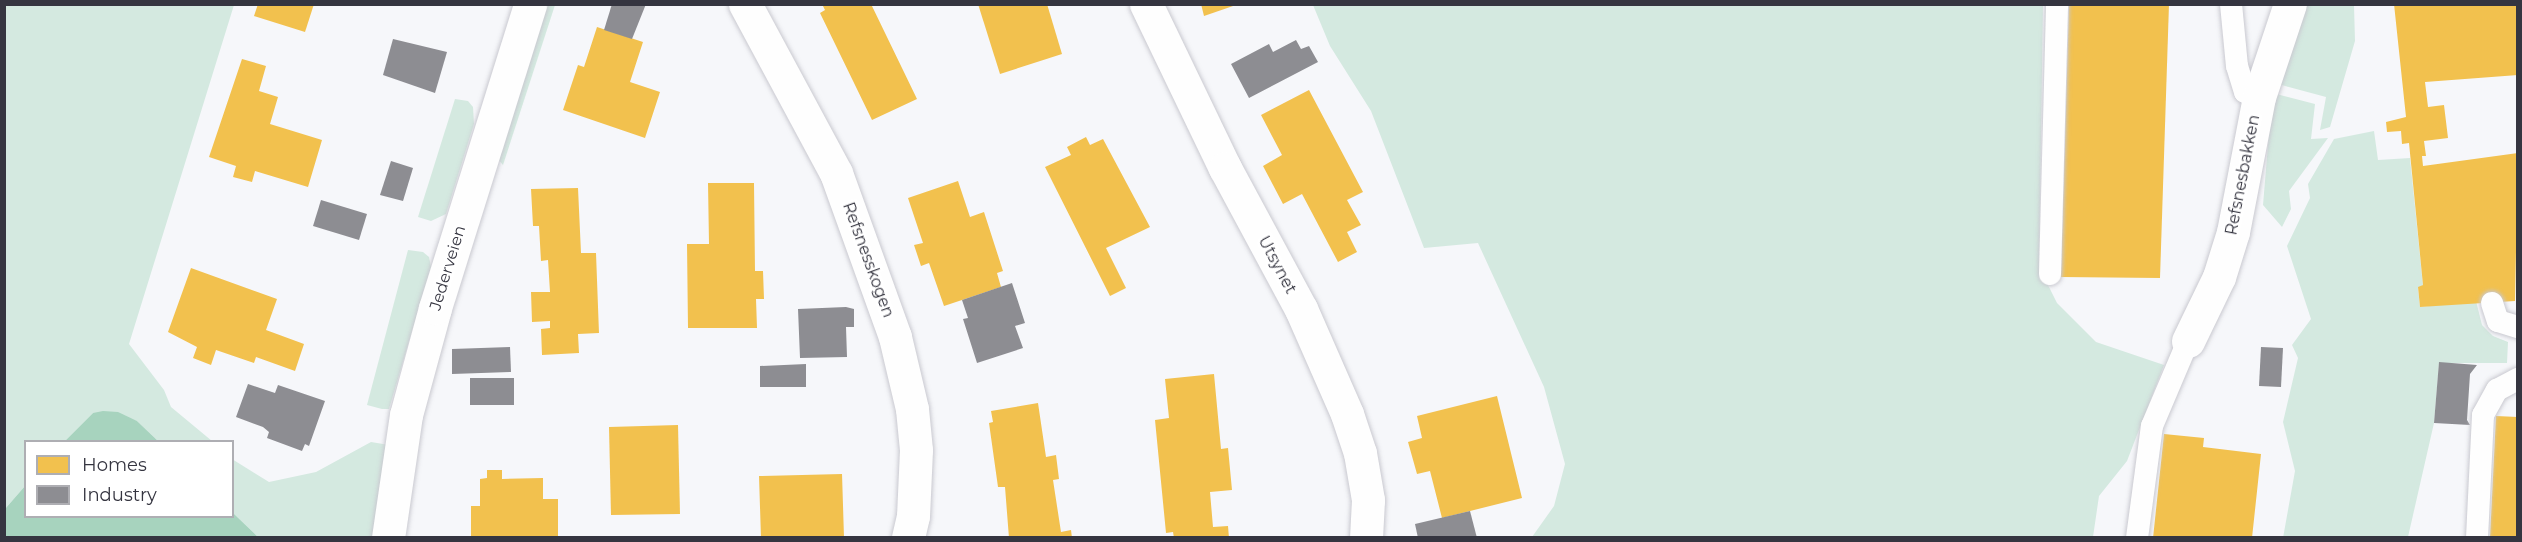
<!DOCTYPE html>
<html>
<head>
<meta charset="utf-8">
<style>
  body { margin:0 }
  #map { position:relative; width:2522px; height:542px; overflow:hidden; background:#f6f7fa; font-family:Montserrat,sans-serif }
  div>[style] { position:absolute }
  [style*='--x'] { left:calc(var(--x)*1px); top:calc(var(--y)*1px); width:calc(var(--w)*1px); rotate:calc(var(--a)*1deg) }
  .green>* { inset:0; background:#d4e9e0 }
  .water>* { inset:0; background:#a7d3be }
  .homes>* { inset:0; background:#f2c14e }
  .industry>* { inset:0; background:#8d8d92 }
  .roads { filter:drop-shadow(0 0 2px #c9c9d0) drop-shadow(0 0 2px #c9c9d0) }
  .lane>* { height:22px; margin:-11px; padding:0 11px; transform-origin:11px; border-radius:11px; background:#fefefe }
  .street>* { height:33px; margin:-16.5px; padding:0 16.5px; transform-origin:16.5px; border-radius:16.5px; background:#fefefe }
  span { translate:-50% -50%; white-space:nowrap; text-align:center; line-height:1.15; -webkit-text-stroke:6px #fff; paint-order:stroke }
  .street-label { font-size:16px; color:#353540 }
  .frame { position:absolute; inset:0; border:6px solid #353540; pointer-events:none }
  .legend { position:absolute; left:24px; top:440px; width:210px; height:78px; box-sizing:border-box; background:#fff; border:2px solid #aeaeb3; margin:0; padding:8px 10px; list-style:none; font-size:18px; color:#353540 }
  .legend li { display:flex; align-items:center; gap:12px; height:30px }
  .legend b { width:30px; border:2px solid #aeaeb3 }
</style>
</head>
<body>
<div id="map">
  <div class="green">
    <i style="clip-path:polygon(5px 5px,234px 5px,129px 344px,164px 390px,171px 407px,212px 441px,158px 441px,137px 421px,93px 413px,65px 441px,26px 442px,25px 486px,5px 509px)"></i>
    <i style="clip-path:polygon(547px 5px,555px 5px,503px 165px,497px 158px)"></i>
    <i style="clip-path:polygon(1313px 5px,2043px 5px,2039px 267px,2057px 303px,2096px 342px,2164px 365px,2127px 461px,2099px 496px,2093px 537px,1532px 537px,1554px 506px,1565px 464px,1544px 387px,1478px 243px,1424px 248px,1371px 111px,1330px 46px)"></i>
    <i style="clip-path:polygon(2302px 5px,2354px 5px,2355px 41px,2330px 127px,2320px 130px,2326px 97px,2278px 84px)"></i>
    <i style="clip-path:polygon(2276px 94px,2315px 104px,2311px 139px,2328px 138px,2289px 191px,2291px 209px,2282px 227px,2263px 205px,2270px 121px)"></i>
    <i style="clip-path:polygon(455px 99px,468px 101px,473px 107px,474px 124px,446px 214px,431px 221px,418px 217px)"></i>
    <i style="clip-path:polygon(2374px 131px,2378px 160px,2410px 158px,2423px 285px,2418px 288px,2420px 307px,2476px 301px,2482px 325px,2493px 336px,2508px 342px,2507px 363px,2439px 363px,2434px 423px,2408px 537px,2283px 538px,2295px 471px,2283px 422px,2298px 358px,2292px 345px,2311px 319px,2287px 246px,2310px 198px,2308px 184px,2334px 139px)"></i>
    <i style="clip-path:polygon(408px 250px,423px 252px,429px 257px,431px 267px,389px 409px,382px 409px,367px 405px)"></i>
    <i style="clip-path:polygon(371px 442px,389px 445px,380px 537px,258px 537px,233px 513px,232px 459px,269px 482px,316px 472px)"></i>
  </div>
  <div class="water">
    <i style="clip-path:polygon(103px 411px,118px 412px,137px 421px,158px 441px,65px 441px,93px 413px)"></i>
    <i style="clip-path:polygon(25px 486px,26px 516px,232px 516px,233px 513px,258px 537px,5px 537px,5px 509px)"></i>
  </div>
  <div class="homes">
    <i style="clip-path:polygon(258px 4px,314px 4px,305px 32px,254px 16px)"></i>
    <i style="clip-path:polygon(822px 4px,871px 4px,917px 99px,872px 120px,820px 13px,825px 10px)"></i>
    <i style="clip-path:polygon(978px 4px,1047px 4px,1062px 54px,1000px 74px)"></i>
    <i style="clip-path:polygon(1201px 4px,1236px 4px,1236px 5px,1204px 16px)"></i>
    <i style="clip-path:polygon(2069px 4px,2169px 4px,2160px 278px,2061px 277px)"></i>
    <i style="clip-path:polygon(2394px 4px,2518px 4px,2518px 75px,2425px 82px,2428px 107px,2444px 105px,2448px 138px,2424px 141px,2426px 156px,2422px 156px,2423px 166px,2518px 153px,2515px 301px,2420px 307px,2418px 287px,2423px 285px,2409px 143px,2402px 144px,2401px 131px,2387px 132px,2386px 122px,2406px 117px)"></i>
    <i style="clip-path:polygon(597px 27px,643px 42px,630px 82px,660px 92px,645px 138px,563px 110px,578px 65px,584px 67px)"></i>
    <i style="clip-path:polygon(242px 59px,266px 66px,259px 91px,278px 97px,270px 124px,322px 140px,308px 187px,255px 171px,252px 182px,233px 177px,236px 166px,209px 157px)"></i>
    <i style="clip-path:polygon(1309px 90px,1363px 192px,1347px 200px,1361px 225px,1347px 232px,1357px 252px,1338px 262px,1302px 194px,1283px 204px,1263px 166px,1282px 155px,1261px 115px)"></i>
    <i style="clip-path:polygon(1086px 137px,1090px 145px,1103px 139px,1150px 227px,1106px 248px,1126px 288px,1110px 296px,1045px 167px,1071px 155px,1067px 147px)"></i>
    <i style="clip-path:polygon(958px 181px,970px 217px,984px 212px,1003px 271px,997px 273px,1001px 287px,944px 306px,929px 263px,921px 266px,914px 245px,923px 243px,908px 198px)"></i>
    <i style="clip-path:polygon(708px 183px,754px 183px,755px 271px,763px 271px,764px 299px,756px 299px,757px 328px,688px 328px,687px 244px,709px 244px)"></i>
    <i style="clip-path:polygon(578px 188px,581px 253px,596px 253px,599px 333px,578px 334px,579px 353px,542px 355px,541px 329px,550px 328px,550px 321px,532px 322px,531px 292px,550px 292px,548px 260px,541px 261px,539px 226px,533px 226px,531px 189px)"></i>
    <i style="clip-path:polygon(191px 268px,277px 299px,266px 330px,304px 344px,295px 371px,256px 357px,254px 363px,216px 350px,211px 365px,193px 358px,197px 347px,168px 332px)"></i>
    <i style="clip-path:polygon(1214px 374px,1221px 449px,1228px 448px,1232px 490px,1210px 492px,1213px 527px,1228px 526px,1229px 538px,1174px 538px,1173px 532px,1166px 533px,1155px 420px,1169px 418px,1165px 379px)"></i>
    <i style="clip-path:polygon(1497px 396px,1522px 498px,1442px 518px,1430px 471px,1417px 474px,1408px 442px,1422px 438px,1417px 416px)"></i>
    <i style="clip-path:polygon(1038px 403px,1046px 457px,1056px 455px,1059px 479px,1053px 480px,1061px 532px,1071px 530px,1072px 538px,1009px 538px,1005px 487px,998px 487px,989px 423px,993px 422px,991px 411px)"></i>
    <i style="clip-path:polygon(2496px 416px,2518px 417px,2518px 538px,2490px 538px)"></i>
    <i style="clip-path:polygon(678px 425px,680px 514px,611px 515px,609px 427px)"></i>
    <i style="clip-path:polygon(2164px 434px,2204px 438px,2203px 447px,2261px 454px,2252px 538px,2153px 538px)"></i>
    <i style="clip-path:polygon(487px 470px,502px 470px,502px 479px,543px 478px,543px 499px,558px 499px,558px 538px,471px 538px,471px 506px,480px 506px,480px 479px,487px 478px)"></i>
    <i style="clip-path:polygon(842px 474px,844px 538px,761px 538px,759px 476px)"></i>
  </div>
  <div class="industry">
    <i style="clip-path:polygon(612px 4px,646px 4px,632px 39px,604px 30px)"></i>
    <i style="clip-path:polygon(393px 39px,447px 52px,435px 93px,383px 75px)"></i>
    <i style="clip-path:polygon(1296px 40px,1301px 49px,1309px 46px,1318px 62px,1249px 98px,1231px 64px,1269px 44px,1273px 52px)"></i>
    <i style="clip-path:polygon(391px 161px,413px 168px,403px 201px,380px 195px)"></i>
    <i style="clip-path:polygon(321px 200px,367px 214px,359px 240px,313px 226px)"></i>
    <i style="clip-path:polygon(1012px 283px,1025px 323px,1015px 326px,1023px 348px,977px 363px,963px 319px,968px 318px,962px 300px)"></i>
    <i style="clip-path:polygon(846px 307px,854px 309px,854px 327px,846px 327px,847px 357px,800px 358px,798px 309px)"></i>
    <i style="clip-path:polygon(510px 347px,511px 372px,452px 374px,452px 349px)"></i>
    <i style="clip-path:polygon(2261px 347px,2283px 348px,2281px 387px,2259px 386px)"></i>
    <i style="clip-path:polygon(2439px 362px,2477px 365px,2470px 374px,2467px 420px,2470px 425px,2434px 423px)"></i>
    <i style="clip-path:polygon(806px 364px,806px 387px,760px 387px,760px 366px)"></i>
    <i style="clip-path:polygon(470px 378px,514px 378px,514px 405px,470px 405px)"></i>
    <i style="clip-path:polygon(248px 384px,275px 393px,278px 385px,325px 401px,309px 446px,305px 444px,302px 451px,267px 438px,269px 432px,263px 427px,236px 417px)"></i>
    <i style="clip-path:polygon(1470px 511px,1477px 538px,1418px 538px,1415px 524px)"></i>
  </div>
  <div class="roads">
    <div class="lane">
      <i style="--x:2231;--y:4;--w:62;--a:84.5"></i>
      <i style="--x:2237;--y:66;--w:27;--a:73"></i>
      <i style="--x:2245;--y:92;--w:15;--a:20"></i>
      <i style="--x:2050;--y:274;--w:270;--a:-88.5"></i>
      <i style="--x:2492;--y:303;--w:19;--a:72"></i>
      <i style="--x:2498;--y:321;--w:21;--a:17"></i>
      <i style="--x:2137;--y:538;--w:113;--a:-82.4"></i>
      <i style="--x:2152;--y:426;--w:92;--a:-67"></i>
      <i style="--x:2477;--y:538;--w:123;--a:-87.2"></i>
      <i style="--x:2483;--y:415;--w:29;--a:-61"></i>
      <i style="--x:2497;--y:390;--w:24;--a:-28"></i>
    </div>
    <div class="street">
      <i style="--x:745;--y:4;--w:192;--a:61.7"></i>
      <i style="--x:836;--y:173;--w:174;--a:70.2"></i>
      <i style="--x:895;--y:337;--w:74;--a:76.7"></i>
      <i style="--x:912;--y:409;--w:41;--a:84.4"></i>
      <i style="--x:916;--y:450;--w:66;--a:92.6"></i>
      <i style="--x:913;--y:516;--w:23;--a:103"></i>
      <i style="--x:1146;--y:4;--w:182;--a:64.3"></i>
      <i style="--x:1225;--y:168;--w:160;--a:61.7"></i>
      <i style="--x:1301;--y:309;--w:115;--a:66.3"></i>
      <i style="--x:1347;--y:414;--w:41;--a:71.6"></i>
      <i style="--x:1360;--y:453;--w:48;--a:80.3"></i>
      <i style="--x:1368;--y:500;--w:38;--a:93"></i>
      <i style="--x:2188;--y:341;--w:71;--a:-64.2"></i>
      <i style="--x:2219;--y:277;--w:47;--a:-72.7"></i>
      <i style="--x:2233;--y:232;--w:137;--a:-79.1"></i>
      <i style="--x:2259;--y:97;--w:98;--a:-71.6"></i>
      <i style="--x:388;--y:538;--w:124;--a:-81.7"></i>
      <i style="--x:406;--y:415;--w:111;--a:-74.8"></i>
      <i style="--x:435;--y:308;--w:318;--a:-72.6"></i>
    </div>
  </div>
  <div class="street-label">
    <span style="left:2243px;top:175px;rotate:-79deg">Refsnesbakken</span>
    <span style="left:868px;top:260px;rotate:70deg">Refsnesskogen</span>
    <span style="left:1277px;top:265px;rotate:62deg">Utsynet</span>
    <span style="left:448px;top:268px;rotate:-73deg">Jederveien</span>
  </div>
  <div class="frame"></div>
  <ul class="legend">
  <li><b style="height:16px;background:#f2c14e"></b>Homes</li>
  <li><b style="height:16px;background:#8d8d92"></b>Industry</li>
  </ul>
</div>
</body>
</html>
